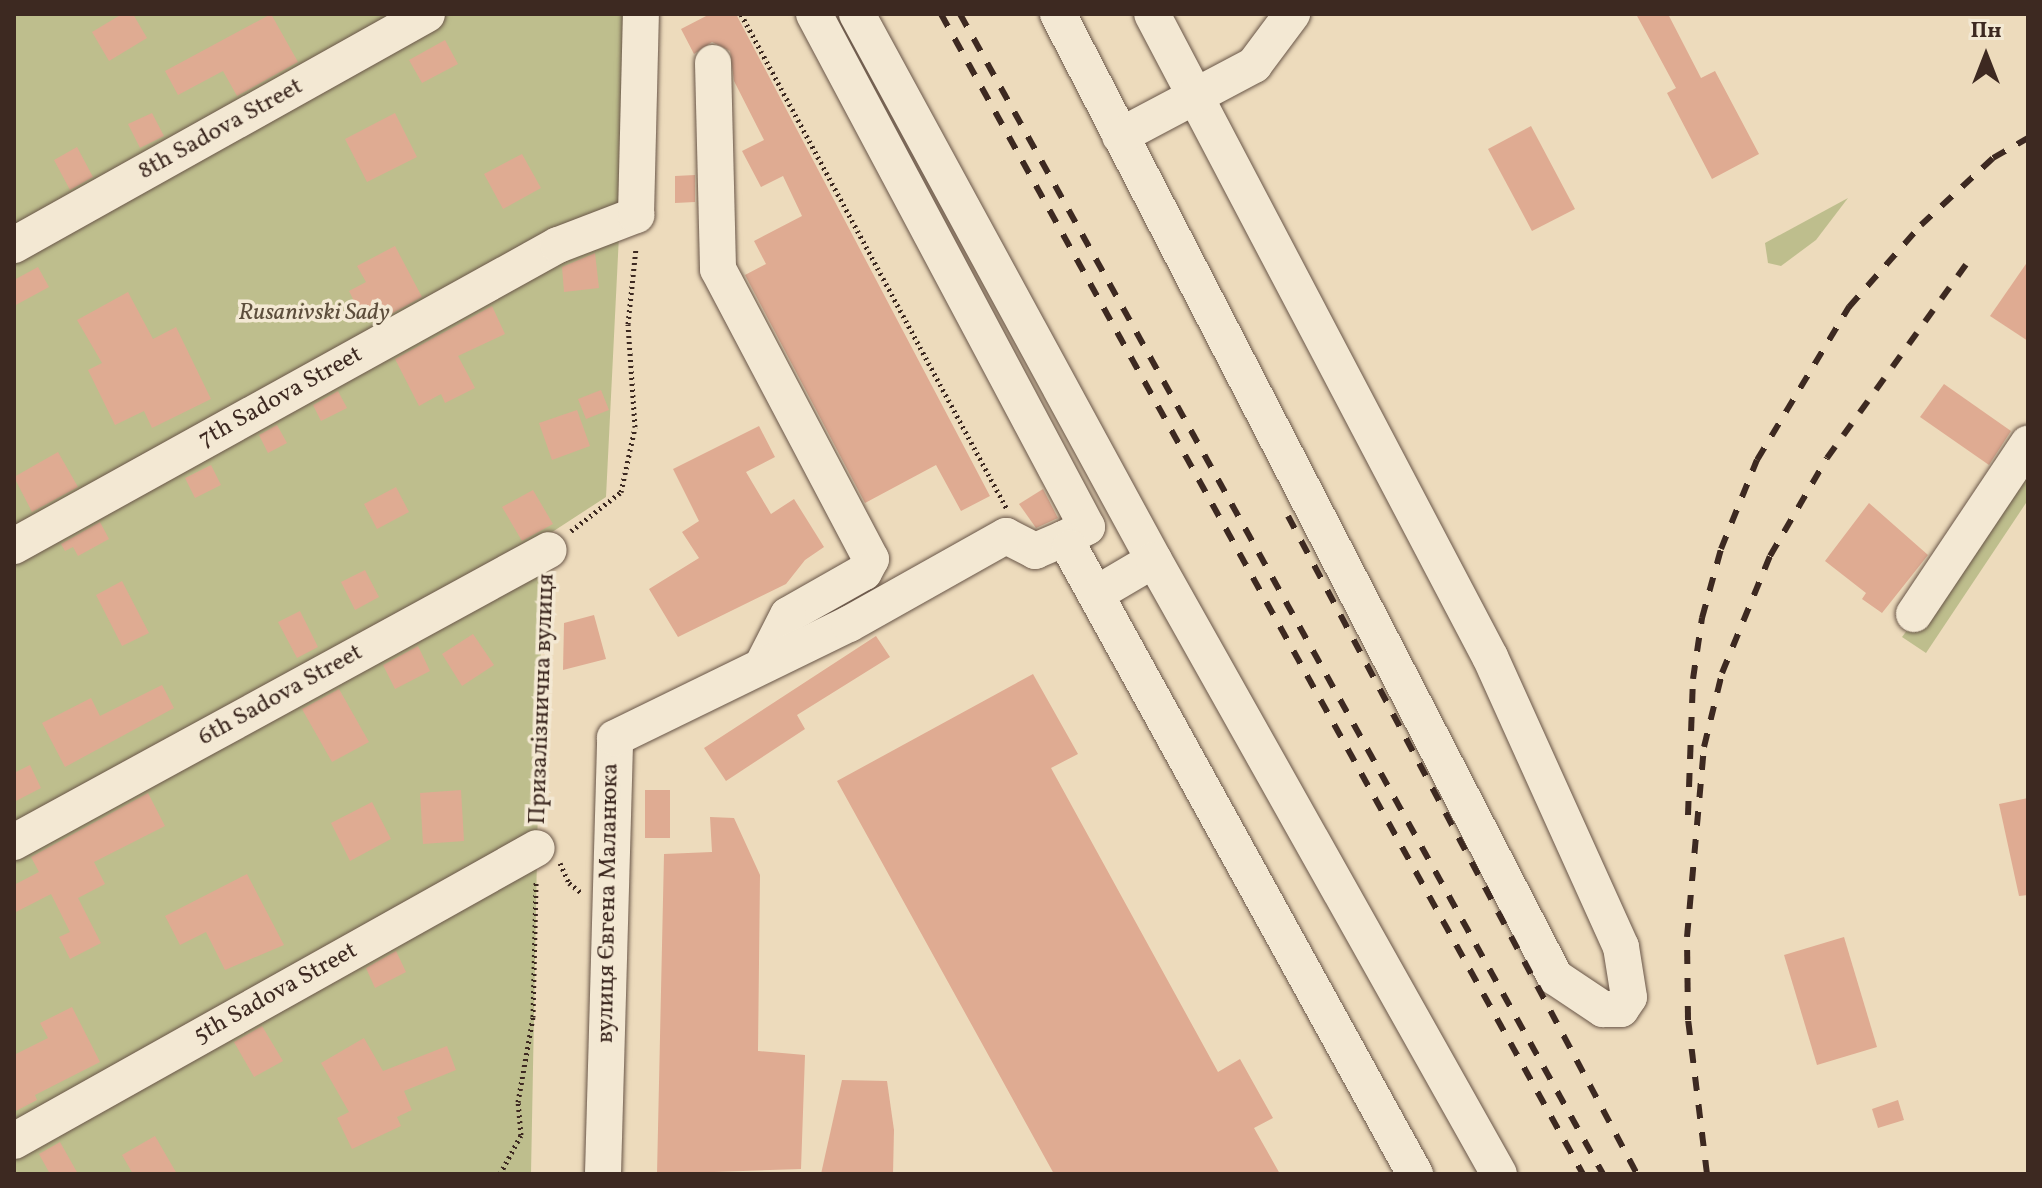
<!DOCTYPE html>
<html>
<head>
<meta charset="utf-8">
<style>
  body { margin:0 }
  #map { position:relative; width:2042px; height:1188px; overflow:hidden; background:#eddbbc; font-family:Vollkorn,serif }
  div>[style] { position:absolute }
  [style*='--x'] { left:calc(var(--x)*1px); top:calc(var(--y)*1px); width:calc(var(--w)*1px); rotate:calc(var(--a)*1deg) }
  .green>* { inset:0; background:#bebe8d }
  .building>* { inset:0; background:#dfab92 }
  .path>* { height:5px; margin-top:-2.5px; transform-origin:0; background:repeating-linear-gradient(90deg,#3d2921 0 2px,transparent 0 6px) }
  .roads { filter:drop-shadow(0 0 2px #695648) drop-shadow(0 0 2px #695648) }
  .minor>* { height:36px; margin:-18px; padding:0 18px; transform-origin:18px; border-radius:18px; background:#f3e8d3 }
  .rail>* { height:6px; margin-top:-3px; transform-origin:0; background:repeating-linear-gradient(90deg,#3d2921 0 14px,transparent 0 28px) }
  span { translate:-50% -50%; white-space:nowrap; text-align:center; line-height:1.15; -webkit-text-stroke:7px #f3e8d3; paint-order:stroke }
  .street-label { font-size:24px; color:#3d2921 }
  .park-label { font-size:24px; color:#5d4e3c; font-style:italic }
  .frame { position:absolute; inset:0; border:16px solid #3d2921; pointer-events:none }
  .north { position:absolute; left:1946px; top:16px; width:80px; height:80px; -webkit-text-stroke:6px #f3e8d3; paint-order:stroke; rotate:0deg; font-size:22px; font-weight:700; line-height:32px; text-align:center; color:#3d2921 }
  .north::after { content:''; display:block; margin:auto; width:28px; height:36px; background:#3d2921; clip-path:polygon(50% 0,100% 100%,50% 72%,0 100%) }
</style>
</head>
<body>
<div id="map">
  <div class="green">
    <i style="clip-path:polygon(14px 14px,630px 14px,606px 497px,543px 538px,531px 1174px,14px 1174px)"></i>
    <i style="clip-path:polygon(1848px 198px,1816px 240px,1781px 266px,1768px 263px,1765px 243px)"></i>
    <i style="clip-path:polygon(2028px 467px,2028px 500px,1926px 653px,1902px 637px)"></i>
  </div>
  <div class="building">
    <i style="clip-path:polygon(122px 14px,133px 14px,147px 38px,109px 61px,92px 32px)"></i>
    <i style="clip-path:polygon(271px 14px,298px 62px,237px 96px,223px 71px,178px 95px,165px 71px)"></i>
    <i style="clip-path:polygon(710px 14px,736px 14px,990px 496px,961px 511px,936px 465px,865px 503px,745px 275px,766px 264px,754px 241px,802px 216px,783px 176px,761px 187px,742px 151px,764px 140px,734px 81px,730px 51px,712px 42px,694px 54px,681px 29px)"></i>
    <i style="clip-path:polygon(1636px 14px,1668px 14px,1701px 78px,1715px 71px,1759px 154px,1712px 179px,1667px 93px,1676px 88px)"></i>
    <i style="clip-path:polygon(445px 40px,458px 64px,422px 83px,409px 60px)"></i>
    <i style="clip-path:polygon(152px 113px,164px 136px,140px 148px,128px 124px)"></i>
    <i style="clip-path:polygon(395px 113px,417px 157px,367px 182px,345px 139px)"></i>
    <i style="clip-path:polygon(1531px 126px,1575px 209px,1532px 231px,1488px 149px)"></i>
    <i style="clip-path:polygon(77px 147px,93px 177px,70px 190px,54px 160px)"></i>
    <i style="clip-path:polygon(522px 154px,541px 188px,503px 209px,484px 174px)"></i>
    <i style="clip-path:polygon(695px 175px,695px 202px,675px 203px,675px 176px)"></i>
    <i style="clip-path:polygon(395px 246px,422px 297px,382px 319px,378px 312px,363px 319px,349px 291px,366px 282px,357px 266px)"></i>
    <i style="clip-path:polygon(595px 253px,599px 288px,564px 292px,562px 267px)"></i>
    <i style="clip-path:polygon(2028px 261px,2028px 341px,1990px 316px)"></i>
    <i style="clip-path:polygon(38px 267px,49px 287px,14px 306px,14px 280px)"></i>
    <i style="clip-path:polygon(128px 292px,153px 339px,176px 327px,211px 399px,152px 428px,144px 411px,115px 425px,88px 370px,102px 363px,77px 320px)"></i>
    <i style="clip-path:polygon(492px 306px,505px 334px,458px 356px,475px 388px,445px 403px,441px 394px,419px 406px,395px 359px)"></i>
    <i style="clip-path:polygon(1944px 384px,2011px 431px,1989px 465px,1920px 417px)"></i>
    <i style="clip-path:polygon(601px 390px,609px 410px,586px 419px,578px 399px)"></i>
    <i style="clip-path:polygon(338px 391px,347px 408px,321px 421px,313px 405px)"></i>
    <i style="clip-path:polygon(577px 410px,590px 446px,552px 460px,539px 423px)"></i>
    <i style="clip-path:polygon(277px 425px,287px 443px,268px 453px,259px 435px)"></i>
    <i style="clip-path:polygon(759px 426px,775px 457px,746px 472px,771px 514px,794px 499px,824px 547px,805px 560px,786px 584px,678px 637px,649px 589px,699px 558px,682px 532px,699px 521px,673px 469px)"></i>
    <i style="clip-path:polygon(58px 452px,78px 487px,32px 512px,14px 477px)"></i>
    <i style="clip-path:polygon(211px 465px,221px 485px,195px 498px,185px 478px)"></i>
    <i style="clip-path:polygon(396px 487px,409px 512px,377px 529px,364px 504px)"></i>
    <i style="clip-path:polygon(1043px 489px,1058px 518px,1036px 528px,1019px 504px)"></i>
    <i style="clip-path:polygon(533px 490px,553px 524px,522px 541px,502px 507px)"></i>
    <i style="clip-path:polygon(1869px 503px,1928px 555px,1882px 613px,1862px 599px,1866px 593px,1825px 561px)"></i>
    <i style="clip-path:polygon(100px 522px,109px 539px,78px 556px,73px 547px,65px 551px,61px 544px)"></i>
    <i style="clip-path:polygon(365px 570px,379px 597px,355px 610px,341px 582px)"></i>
    <i style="clip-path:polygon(122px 581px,149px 633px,122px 646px,96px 595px)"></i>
    <i style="clip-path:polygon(300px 611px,318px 647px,297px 658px,278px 622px)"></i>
    <i style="clip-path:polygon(594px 615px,606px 659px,563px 670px,564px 623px)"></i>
    <i style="clip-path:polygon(473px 634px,494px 665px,462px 686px,442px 654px)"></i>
    <i style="clip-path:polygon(876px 636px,890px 657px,797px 715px,805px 729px,726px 781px,704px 748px)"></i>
    <i style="clip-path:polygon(418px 646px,430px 671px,395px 689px,383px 665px)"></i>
    <i style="clip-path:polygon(1033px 674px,1078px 754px,1051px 768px,1218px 1072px,1240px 1059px,1273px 1118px,1254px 1128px,1280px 1174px,1054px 1174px,837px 781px)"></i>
    <i style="clip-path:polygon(162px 685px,174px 708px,65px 767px,42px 723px,91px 698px,100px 716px)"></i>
    <i style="clip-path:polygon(339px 689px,369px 742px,332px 762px,302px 709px)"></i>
    <i style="clip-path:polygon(30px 765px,41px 788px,14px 802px,14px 773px)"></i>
    <i style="clip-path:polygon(461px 790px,464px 841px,423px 844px,420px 793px)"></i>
    <i style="clip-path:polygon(645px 790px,670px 790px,670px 838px,645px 838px)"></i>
    <i style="clip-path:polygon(148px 793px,165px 826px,94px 862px,105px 884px,78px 898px,101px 943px,70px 959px,59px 937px,70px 932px,51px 894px,14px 913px,14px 885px,39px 872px,31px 857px)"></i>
    <i style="clip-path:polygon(2028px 798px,2028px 895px,2019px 896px,1999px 804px)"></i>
    <i style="clip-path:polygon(372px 802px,391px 839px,350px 861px,331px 823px)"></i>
    <i style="clip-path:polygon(710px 817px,734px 818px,760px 875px,758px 1051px,805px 1055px,801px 1169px,657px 1174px,664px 854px,712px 852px)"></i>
    <i style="clip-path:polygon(247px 874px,284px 945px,225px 970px,206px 932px,180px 945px,165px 916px)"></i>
    <i style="clip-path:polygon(1844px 937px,1877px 1047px,1817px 1065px,1784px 955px)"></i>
    <i style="clip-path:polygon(396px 951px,406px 972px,375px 988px,366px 968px)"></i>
    <i style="clip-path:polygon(72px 1007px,100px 1062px,35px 1095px,37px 1100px,14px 1112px,14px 1055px,48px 1038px,40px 1023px)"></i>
    <i style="clip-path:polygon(262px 1026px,283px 1061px,254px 1077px,234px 1042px)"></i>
    <i style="clip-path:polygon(364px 1038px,383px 1071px,447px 1046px,456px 1070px,404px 1091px,412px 1110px,397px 1117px,401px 1126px,352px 1149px,337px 1118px,349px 1112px,321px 1063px)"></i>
    <i style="clip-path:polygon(842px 1080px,887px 1081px,894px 1130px,893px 1174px,821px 1174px)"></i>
    <i style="clip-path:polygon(1898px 1100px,1904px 1120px,1878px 1128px,1872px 1109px)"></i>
    <i style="clip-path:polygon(155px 1136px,177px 1174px,133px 1174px,122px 1155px)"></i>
    <i style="clip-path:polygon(60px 1142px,78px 1174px,50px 1174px,39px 1154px)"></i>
  </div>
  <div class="path">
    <i style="--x:741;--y:14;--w:562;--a:61.75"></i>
    <i style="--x:571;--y:531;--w:63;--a:-38"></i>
    <i style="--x:621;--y:492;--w:66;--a:-77.8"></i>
    <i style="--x:635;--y:427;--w:103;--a:-93.9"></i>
    <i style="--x:628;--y:324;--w:76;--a:-84"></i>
    <i style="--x:538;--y:820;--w:234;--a:-87.8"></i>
    <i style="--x:560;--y:863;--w:22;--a:66"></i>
    <i style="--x:569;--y:883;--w:16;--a:38"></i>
    <i style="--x:500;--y:1174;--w:44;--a:-61.7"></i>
    <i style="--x:521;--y:1135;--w:33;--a:-95"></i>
    <i style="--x:518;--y:1102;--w:86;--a:-80"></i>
    <i style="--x:533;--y:1017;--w:135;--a:-88.7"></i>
  </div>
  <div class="roads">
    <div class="minor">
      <i style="--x:814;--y:14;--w:581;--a:61.98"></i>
      <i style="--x:1087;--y:527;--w:27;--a:153"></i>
      <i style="--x:857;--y:14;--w:622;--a:61.46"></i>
      <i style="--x:1058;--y:14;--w:1084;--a:62.7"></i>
      <i style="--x:1555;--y:977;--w:58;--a:33.7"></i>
      <i style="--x:1603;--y:1009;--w:18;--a:0"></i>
      <i style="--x:1621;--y:1009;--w:14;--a:-56"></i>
      <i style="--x:1629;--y:997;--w:51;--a:-99.1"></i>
      <i style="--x:1621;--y:947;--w:318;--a:-114.3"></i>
      <i style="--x:1490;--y:657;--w:726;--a:-117.73"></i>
      <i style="--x:713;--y:63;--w:206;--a:88.6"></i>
      <i style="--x:718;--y:269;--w:328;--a:62.2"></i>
      <i style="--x:871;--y:559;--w:15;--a:118"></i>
      <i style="--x:864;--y:572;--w:87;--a:150.5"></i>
      <i style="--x:788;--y:615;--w:55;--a:117"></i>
      <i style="--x:1120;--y:136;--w:152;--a:-27.9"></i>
      <i style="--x:1254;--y:65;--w:64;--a:-53.3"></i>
      <i style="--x:14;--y:245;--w:473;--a:-29.2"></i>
      <i style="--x:14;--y:546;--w:622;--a:-28.96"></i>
      <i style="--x:558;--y:245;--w:84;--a:-21"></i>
      <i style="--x:636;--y:215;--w:201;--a:-88.6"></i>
      <i style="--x:1096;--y:594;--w:67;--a:-30.4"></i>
      <i style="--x:1154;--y:560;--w:704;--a:60.67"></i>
      <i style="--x:1914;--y:614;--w:205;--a:-56.2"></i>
      <i style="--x:14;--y:842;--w:609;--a:-28.63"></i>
      <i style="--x:14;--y:1141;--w:599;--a:-29.26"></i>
      <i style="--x:603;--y:1174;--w:436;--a:-88.4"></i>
      <i style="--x:615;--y:738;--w:260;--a:-26"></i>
      <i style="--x:849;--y:624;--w:180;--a:-29.3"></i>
      <i style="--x:1006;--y:536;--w:33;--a:27"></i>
      <i style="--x:1035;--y:551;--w:30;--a:-23"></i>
      <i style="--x:1063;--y:539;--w:11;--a:52"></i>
      <i style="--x:1070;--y:548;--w:715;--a:61.14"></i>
    </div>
  </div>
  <div class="rail">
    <i style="--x:941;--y:14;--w:1326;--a:61.04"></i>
    <i style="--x:960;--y:14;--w:1326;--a:61"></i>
    <i style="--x:1288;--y:516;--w:745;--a:62.06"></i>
    <i style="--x:1688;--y:815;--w:136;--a:-87.9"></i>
    <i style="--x:1693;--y:679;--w:62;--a:-81.6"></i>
    <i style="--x:1702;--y:618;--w:72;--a:-74.6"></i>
    <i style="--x:1721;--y:549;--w:96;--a:-68"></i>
    <i style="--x:1757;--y:460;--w:179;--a:-59"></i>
    <i style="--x:1849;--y:307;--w:109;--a:-48.7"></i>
    <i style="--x:1921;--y:225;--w:98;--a:-42.9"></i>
    <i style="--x:1993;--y:158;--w:40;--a:-29.7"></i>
    <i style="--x:1707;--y:1174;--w:155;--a:-97"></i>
    <i style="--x:1688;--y:1020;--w:83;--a:-90.7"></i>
    <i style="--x:1687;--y:937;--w:191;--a:-84.9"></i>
    <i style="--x:1704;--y:747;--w:76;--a:-76.3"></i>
    <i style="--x:1722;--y:673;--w:126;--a:-67.7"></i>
    <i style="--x:1770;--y:556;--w:113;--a:-59.8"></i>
    <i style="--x:1827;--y:458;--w:245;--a:-54.3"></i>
  </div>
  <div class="street-label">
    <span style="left:221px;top:130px;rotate:-29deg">8th Sadova Street</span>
    <span style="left:281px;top:398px;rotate:-29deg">7th Sadova Street</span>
    <span style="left:281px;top:696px;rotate:-29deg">6th Sadova Street</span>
    <span style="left:543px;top:699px;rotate:-88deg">Призалізнична вулиця</span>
    <span style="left:609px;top:903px;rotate:-89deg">вулиця Євгена Маланюка</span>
    <span style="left:276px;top:994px;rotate:-29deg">5th Sadova Street</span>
  </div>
  <div class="park-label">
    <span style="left:314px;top:314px">Rusanivski Sady</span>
  </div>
  <div class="frame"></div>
  <div class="north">Пн</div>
</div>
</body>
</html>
